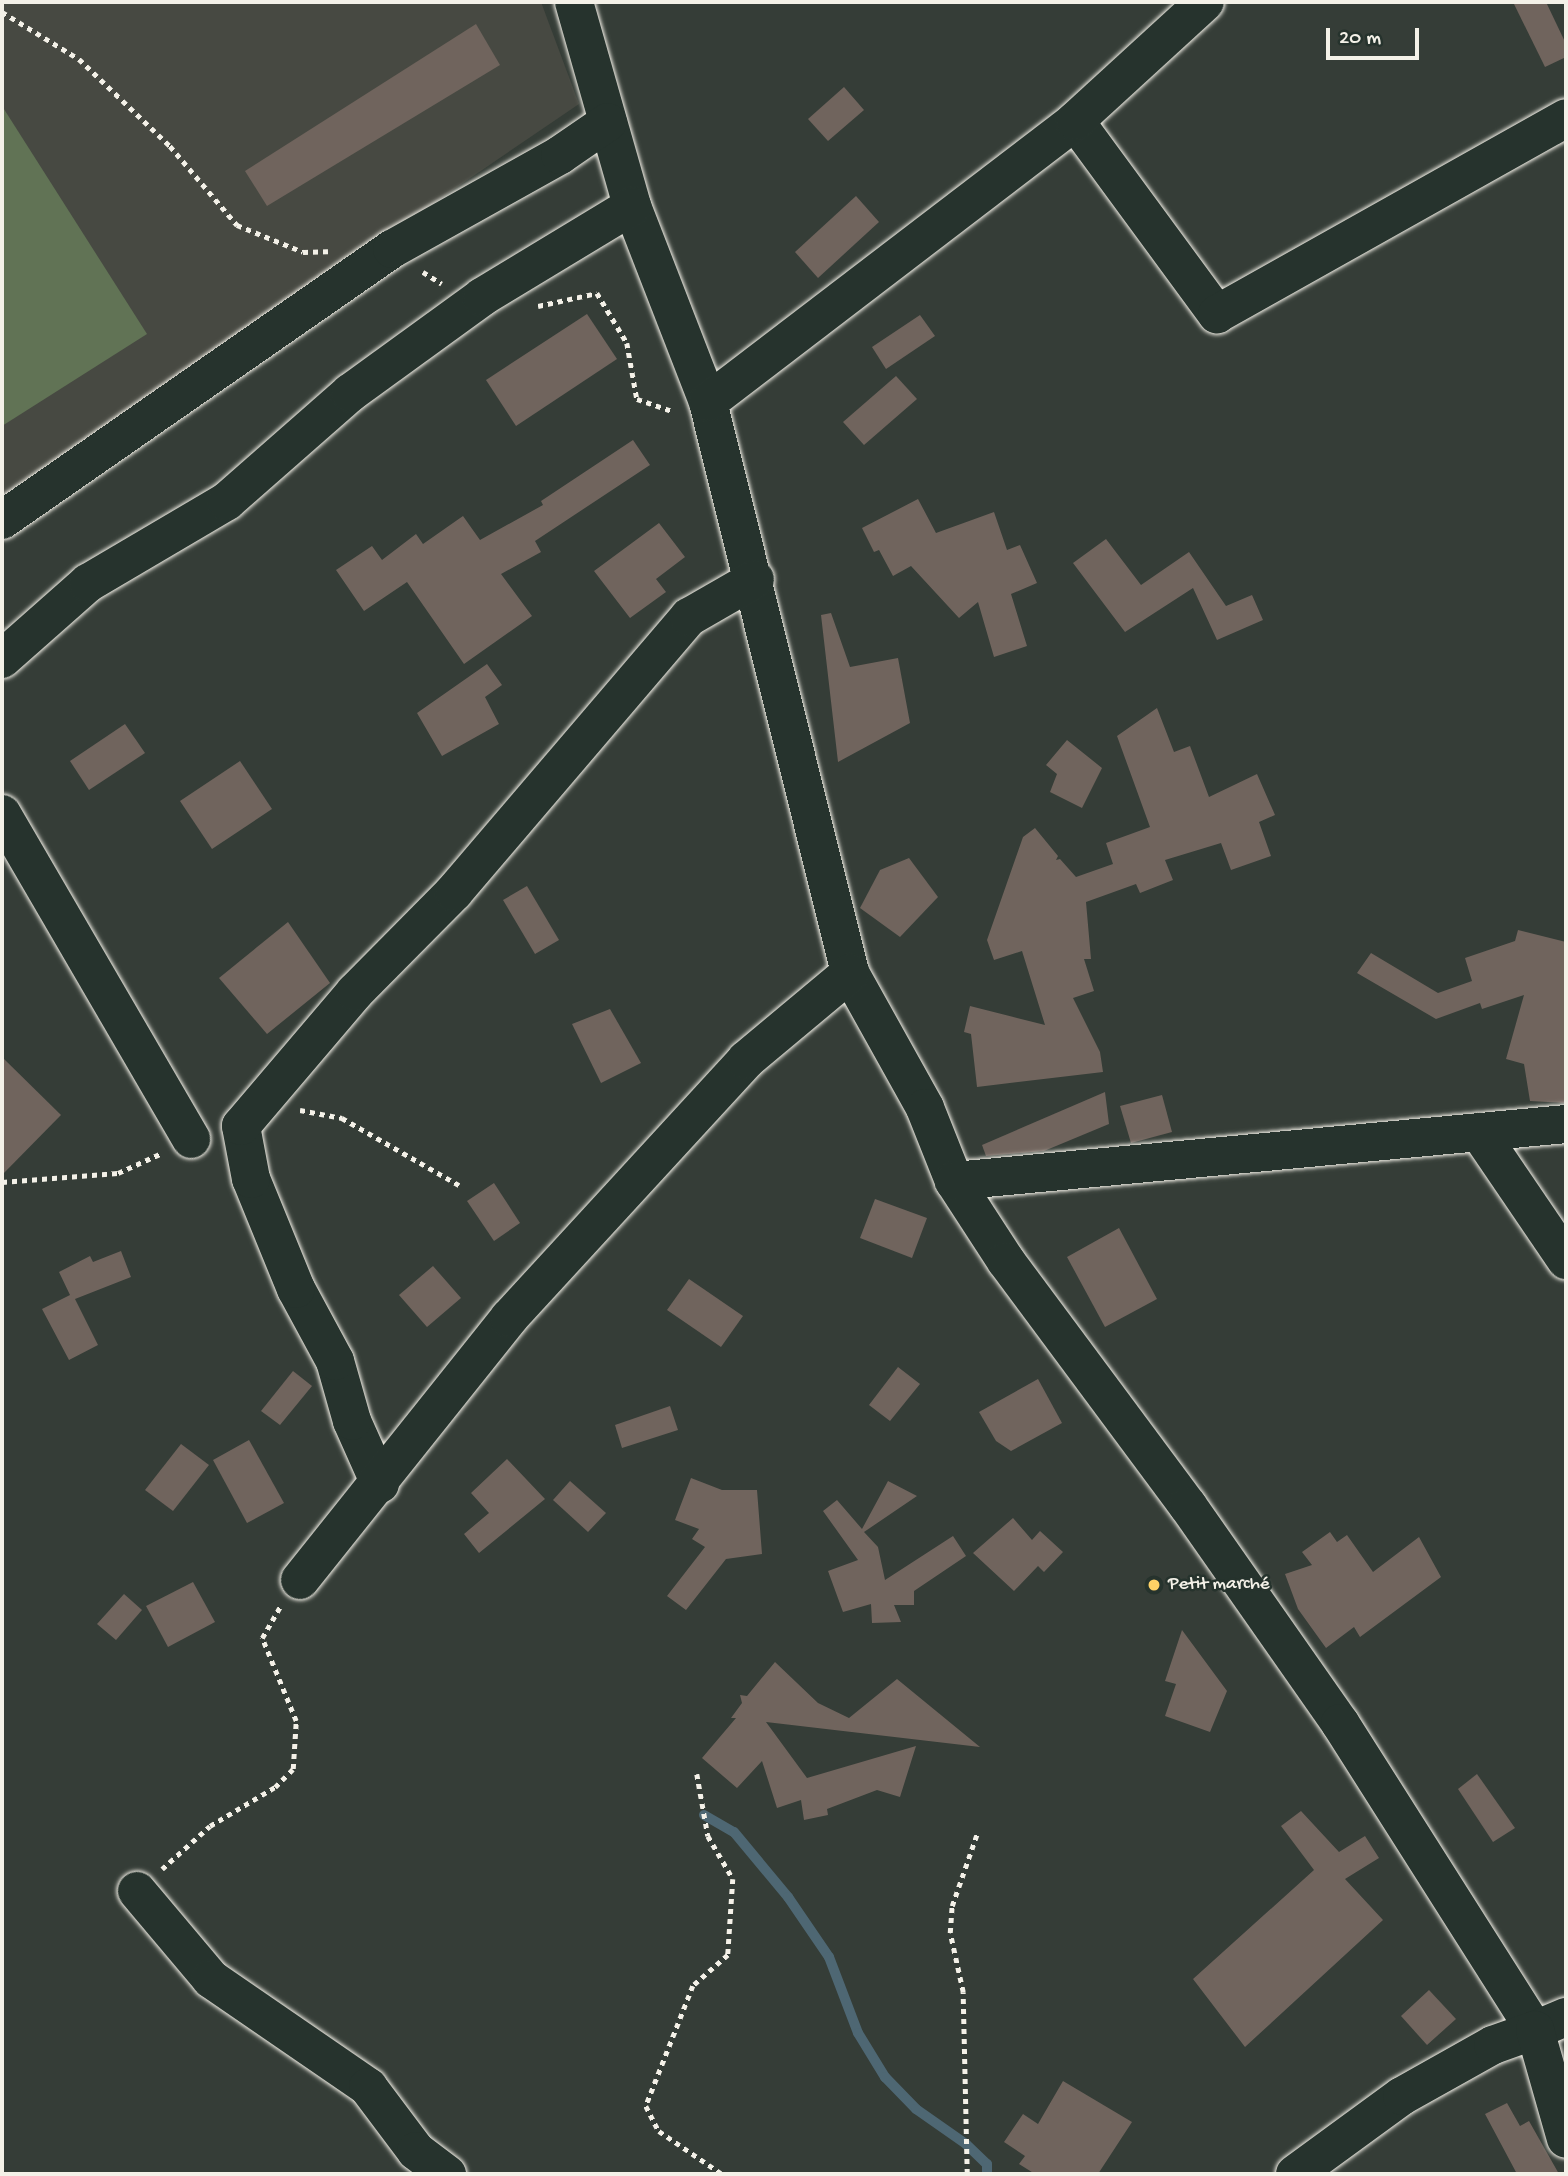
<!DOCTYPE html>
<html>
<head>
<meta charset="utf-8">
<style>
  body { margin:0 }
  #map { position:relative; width:1568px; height:2176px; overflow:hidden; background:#353d37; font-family:"Gochi Hand",sans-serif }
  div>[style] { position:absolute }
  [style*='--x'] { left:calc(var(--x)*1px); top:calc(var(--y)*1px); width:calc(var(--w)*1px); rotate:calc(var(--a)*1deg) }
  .built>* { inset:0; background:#474942 }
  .green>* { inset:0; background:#617355 }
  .stream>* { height:10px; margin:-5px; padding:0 5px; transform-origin:5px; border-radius:5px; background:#4e6773 }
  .building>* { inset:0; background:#70645d }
  .path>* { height:4.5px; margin-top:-2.25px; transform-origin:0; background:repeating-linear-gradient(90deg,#f4f1e8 0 5px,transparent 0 10px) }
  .roads { filter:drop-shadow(0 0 2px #f4f1e8) drop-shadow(0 0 2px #f4f1e8) }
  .minor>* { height:38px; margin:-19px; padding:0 19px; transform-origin:19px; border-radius:19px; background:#26332d }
  .dots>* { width:19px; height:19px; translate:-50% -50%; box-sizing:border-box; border:4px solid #26332d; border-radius:50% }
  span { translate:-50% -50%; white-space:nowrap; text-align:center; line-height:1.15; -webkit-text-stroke:5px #26332d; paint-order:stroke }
  .poi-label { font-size:19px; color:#f4f1e8 }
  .left { translate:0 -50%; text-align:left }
  .frame { position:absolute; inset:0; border:4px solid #f4f1e8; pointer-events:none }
  .scale { position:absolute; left:1326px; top:28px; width:93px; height:32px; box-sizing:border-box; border:4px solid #f4f1e8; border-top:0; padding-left:9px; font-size:21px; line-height:24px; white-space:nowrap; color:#f4f1e8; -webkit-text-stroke:5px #26332d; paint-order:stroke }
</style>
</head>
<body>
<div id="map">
  <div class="built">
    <i style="clip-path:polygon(2px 2px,541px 2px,579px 104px,2px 497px)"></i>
  </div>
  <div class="green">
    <i style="clip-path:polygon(2px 106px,147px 334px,2px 426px)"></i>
  </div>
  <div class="stream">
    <i style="--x:704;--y:1815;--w:34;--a:30"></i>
    <i style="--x:734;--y:1832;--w:85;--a:50.3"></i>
    <i style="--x:788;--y:1897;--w:73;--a:55.7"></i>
    <i style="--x:829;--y:1957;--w:81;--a:69.1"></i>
    <i style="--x:858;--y:2033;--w:52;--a:58.5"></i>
    <i style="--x:885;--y:2077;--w:45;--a:45.9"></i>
    <i style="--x:916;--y:2109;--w:61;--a:35"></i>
    <i style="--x:966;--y:2144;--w:29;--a:44"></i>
    <i style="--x:987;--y:2164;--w:10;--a:90"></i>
  </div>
  <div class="building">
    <i style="clip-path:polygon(1513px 2px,1546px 2px,1566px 44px,1566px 57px,1545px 67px)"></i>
    <i style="clip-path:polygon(476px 24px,500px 65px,267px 206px,245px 171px)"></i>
    <i style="clip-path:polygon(844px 87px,864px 110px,828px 141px,808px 119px)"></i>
    <i style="clip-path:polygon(856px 196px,879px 222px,818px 278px,795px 252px)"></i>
    <i style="clip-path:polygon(587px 314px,617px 359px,516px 426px,486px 380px)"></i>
    <i style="clip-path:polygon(920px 315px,935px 336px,886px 369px,872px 347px)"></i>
    <i style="clip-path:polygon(896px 376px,917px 399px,864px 445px,843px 422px)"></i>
    <i style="clip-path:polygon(633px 440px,650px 465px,535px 541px,541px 552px,501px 574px,532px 616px,464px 664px,407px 582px,364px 611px,336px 570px,372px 546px,382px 560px,416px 534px,423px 544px,463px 516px,480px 540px,543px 505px,541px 501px)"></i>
    <i style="clip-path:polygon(918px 499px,936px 533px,994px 512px,1007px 550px,1020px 545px,1037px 583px,1011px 594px,1027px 646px,994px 657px,978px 602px,959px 618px,911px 566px,893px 576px,879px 550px,874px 552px,862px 528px)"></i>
    <i style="clip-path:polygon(659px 523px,685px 557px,656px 579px,666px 592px,630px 618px,594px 571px)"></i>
    <i style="clip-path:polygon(1106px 539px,1141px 585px,1189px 552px,1226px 606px,1252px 595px,1263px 620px,1217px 640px,1193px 588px,1125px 632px,1073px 563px)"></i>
    <i style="clip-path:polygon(831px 613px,850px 667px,898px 658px,910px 723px,838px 762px,821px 615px)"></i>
    <i style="clip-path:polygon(487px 664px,502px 685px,485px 697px,499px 724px,442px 756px,417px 713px)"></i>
    <i style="clip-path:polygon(1157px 708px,1174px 752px,1190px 746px,1209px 797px,1257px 774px,1275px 815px,1259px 822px,1271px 856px,1231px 870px,1221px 843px,1165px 860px,1173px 880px,1140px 893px,1136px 884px,1086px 902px,1091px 959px,1084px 959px,1094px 991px,1073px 998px,1100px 1052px,1103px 1072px,977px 1087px,971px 1034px,964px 1032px,970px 1006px,1045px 1025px,1022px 951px,994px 960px,987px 940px,1023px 837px,1035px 828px,1058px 856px,1056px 860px,1060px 859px,1076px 877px,1113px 864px,1106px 843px,1150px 827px,1117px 736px)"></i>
    <i style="clip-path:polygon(125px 724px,145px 753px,89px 790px,70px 761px)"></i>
    <i style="clip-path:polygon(1067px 740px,1102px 768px,1082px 808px,1050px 792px,1057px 774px,1046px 765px)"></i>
    <i style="clip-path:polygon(240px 761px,272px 809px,212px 849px,180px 801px)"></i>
    <i style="clip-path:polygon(909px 858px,938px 897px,900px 937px,860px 908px,880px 870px)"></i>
    <i style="clip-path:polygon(527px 886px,559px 940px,535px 954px,503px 900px)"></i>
    <i style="clip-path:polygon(288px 922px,330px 983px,267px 1034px,219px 978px)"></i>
    <i style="clip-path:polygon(1518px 930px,1566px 942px,1566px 1103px,1530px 1101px,1524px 1064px,1506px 1059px,1524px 995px,1482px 1009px,1480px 1003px,1436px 1019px,1357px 973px,1371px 953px,1438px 993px,1472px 981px,1465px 958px,1515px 941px)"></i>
    <i style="clip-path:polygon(610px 1009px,641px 1063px,601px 1083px,572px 1024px)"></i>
    <i style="clip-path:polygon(2px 1057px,61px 1115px,2px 1175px)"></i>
    <i style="clip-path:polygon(1105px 1092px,1109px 1124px,1044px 1151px,986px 1156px,982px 1145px)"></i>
    <i style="clip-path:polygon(1162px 1095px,1172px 1132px,1131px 1143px,1120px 1106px)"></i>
    <i style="clip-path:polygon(494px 1183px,520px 1223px,494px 1241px,467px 1201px)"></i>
    <i style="clip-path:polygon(875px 1199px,927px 1218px,912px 1258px,860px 1238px)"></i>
    <i style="clip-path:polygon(1119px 1228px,1157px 1299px,1105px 1327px,1067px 1257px)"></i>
    <i style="clip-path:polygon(121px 1251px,131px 1277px,75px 1299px,98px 1345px,69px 1360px,42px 1309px,70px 1295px,59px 1272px,90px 1256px,93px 1262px)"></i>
    <i style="clip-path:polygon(433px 1266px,461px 1298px,427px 1327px,399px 1295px)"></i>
    <i style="clip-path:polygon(689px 1279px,743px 1316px,721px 1347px,667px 1310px)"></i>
    <i style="clip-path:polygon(898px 1367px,920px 1384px,890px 1421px,869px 1405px)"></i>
    <i style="clip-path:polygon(293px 1371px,312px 1386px,280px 1425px,261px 1411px)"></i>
    <i style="clip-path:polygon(1038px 1379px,1062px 1423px,1011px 1451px,996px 1441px,979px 1412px)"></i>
    <i style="clip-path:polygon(670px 1406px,678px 1430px,622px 1448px,615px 1425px)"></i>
    <i style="clip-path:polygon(249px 1440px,284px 1503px,247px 1523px,213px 1460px)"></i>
    <i style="clip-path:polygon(181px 1444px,209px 1465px,173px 1511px,145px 1490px)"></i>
    <i style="clip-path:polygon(507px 1459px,545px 1499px,479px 1553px,464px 1534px,489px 1513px,471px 1493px)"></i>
    <i style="clip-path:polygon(691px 1478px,722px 1490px,757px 1490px,762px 1554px,726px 1559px,686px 1610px,667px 1596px,705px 1547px,692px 1539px,699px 1529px,675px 1520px)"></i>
    <i style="clip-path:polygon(570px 1481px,606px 1513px,588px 1532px,553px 1500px)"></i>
    <i style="clip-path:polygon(888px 1481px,917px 1496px,864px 1532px,878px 1547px,885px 1580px,953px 1536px,966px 1556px,914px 1591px,914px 1605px,894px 1605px,901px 1622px,872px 1623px,871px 1604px,843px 1612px,828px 1571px,858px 1560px,823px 1511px,837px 1500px,862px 1529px)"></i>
    <i style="clip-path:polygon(1013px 1518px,1032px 1540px,1040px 1531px,1063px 1552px,1044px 1572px,1038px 1566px,1014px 1591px,973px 1553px)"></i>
    <i style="clip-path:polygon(1330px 1532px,1337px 1542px,1347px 1535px,1373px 1572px,1419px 1537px,1441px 1577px,1360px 1637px,1354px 1627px,1326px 1648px,1298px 1609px,1285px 1574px,1312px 1565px,1302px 1552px)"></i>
    <i style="clip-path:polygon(193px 1582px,215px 1622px,168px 1647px,146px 1606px)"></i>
    <i style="clip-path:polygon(124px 1594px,142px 1610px,116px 1640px,97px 1624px)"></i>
    <i style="clip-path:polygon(1182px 1630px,1227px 1691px,1210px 1732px,1165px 1716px,1176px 1684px,1165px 1681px)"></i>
    <i style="clip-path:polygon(775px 1662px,818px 1703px,849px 1718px,897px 1679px,980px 1747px,766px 1722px,807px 1778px,916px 1746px,900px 1797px,877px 1790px,827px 1809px,828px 1815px,804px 1820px,801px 1800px,777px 1808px,762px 1761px,737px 1788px,702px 1758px,736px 1718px,731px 1718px,742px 1703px,740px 1695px,747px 1696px)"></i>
    <i style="clip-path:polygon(1477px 1774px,1515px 1828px,1493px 1842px,1458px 1789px)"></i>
    <i style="clip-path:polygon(1301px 1811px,1339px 1852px,1365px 1836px,1379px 1858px,1345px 1879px,1383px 1920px,1245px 2047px,1193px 1979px,1314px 1870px,1281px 1826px)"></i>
    <i style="clip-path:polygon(1429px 1990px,1456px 2019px,1427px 2045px,1401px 2016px)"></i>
    <i style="clip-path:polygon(1063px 2081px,1132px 2122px,1098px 2174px,1035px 2174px,1019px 2164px,1025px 2156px,1004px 2142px,1023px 2114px,1038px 2124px)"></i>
    <i style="clip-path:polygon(1507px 2103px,1520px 2126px,1529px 2121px,1559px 2174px,1517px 2174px,1485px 2114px)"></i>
  </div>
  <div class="path">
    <i style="--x:2;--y:12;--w:90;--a:31.4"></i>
    <i style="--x:79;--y:59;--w:126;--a:43.7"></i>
    <i style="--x:170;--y:146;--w:104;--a:49.7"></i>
    <i style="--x:237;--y:225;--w:71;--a:22.2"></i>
    <i style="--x:303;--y:252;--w:25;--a:-2"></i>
    <i style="--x:423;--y:272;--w:22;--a:32"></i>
    <i style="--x:538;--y:306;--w:60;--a:-12.4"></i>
    <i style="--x:597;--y:293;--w:58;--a:59"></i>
    <i style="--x:627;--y:343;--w:57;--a:79.9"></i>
    <i style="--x:637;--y:399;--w:39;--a:19"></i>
    <i style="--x:300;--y:1110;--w:43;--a:10.8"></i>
    <i style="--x:342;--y:1118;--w:135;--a:29.8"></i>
    <i style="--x:2;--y:1182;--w:116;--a:-4.4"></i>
    <i style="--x:118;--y:1173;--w:48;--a:-24.4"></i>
    <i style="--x:697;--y:1774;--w:63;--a:79.9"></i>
    <i style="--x:708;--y:1836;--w:50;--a:59.8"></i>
    <i style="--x:733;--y:1879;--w:76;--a:93.8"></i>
    <i style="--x:728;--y:1955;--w:47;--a:138.5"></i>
    <i style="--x:693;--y:1986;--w:129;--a:111.4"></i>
    <i style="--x:646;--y:2106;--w:28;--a:63"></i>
    <i style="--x:659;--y:2131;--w:76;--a:34.3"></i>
    <i style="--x:162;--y:1869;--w:64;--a:-41.9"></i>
    <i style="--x:210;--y:1826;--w:76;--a:-31"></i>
    <i style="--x:275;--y:1787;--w:25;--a:-45"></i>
    <i style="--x:293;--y:1769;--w:48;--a:-86.4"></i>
    <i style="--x:296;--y:1721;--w:90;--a:-112.3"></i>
    <i style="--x:262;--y:1638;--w:36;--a:-60"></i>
    <i style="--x:967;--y:2174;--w:182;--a:-91.3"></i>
    <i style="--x:963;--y:1992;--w:60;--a:-102.4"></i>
    <i style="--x:950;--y:1933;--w:27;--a:-86"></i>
    <i style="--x:952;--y:1906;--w:76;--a:-70.9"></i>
  </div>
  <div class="roads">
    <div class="minor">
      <i style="--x:574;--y:2;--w:212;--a:74.1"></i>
      <i style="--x:632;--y:206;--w:210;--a:68.8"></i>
      <i style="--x:708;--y:402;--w:588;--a:76.03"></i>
      <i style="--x:850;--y:973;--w:154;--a:60.9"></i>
      <i style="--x:925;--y:1108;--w:79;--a:68.3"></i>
      <i style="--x:954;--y:1181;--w:95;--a:57"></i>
      <i style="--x:1006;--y:1261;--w:305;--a:53.4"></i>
      <i style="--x:1188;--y:1506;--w:265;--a:55"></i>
      <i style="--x:1340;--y:1723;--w:364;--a:57.6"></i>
      <i style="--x:1535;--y:2030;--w:34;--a:-23"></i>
      <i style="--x:1075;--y:121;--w:240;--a:53.7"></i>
      <i style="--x:1217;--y:314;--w:400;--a:-29.3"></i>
      <i style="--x:708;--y:402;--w:462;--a:-37.4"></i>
      <i style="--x:1075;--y:121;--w:176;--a:-42.5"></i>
      <i style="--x:2;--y:520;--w:475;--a:-34.8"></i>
      <i style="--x:392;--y:249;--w:193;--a:-29.2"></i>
      <i style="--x:560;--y:155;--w:58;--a:-34.5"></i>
      <i style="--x:2;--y:659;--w:115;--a:-41.5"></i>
      <i style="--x:88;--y:583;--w:161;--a:-30.5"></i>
      <i style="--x:227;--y:501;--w:164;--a:-41.3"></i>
      <i style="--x:350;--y:393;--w:163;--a:-36"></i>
      <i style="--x:482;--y:297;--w:175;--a:-31.2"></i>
      <i style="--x:2;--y:814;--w:376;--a:59.8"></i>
      <i style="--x:1479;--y:1132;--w:155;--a:55.8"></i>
      <i style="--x:954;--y:1181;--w:615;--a:-5.32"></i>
      <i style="--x:380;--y:1484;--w:69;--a:-114"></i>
      <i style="--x:352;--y:1421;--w:62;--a:-105.8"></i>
      <i style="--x:335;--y:1361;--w:82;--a:-118.4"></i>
      <i style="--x:296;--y:1289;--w:119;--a:-112.2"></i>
      <i style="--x:251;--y:1179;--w:54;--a:-100.7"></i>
      <i style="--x:241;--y:1126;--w:176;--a:-49.6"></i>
      <i style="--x:355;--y:992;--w:141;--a:-45.3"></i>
      <i style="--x:454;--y:892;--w:362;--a:-49.5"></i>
      <i style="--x:689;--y:617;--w:76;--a:-29.9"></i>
      <i style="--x:300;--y:1580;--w:335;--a:-51.4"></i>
      <i style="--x:509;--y:1318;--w:350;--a:-47.4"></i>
      <i style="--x:746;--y:1060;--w:136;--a:-39.9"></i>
      <i style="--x:137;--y:1891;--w:115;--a:49.9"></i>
      <i style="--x:211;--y:1979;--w:191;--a:34.5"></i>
      <i style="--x:368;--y:2087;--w:80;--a:53.1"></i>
      <i style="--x:416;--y:2151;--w:39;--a:37"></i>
      <i style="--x:1295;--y:2174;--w:132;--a:-36.1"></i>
      <i style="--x:1402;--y:2096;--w:104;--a:-29.3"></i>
      <i style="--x:1493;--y:2045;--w:45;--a:-19.7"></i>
      <i style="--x:1535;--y:2030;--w:113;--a:74.1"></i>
    </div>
  </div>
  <div class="dots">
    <i style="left:1154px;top:1585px;background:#ffd166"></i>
  </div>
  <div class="poi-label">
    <span class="left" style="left:1168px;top:1585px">Petit marché</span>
  </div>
  <div class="frame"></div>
  <div class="scale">20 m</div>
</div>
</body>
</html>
